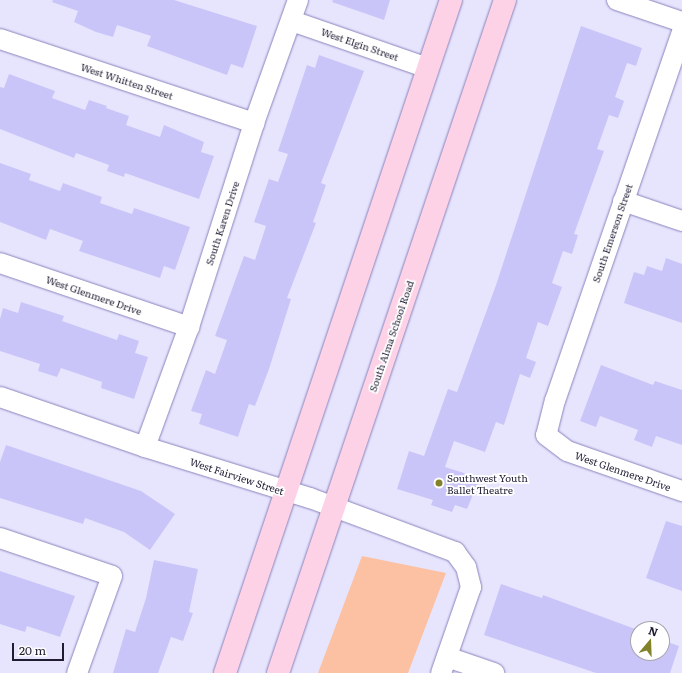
<!DOCTYPE html>
<html>
<head>
<meta charset="utf-8">
<style>
  body { margin:0 }
  #map { position:relative; width:682px; height:673px; overflow:hidden; background:#e7e5fe; font-family:Literata,serif }
  div>[style] { position:absolute }
  [style*='--x'] { left:calc(var(--x)*1px); top:calc(var(--y)*1px); width:calc(var(--w)*1px); rotate:calc(var(--a)*1deg) }
  .green>* { inset:0; background:#fbc1a2 }
  .building>* { inset:0; background:#cac5f8 }
  .roads { filter:drop-shadow(0 0 1px #8a83bb) drop-shadow(0 0 1px #8a83bb) }
  .minor>* { height:20px; margin:-10px; padding:0 10px; transform-origin:10px; border-radius:10px; background:#fff }
  .major>* { height:22px; margin:-11px; padding:0 11px; transform-origin:11px; border-radius:11px; background:#fdd2e6 }
  .dots>* { width:11px; height:11px; translate:-50% -50%; box-sizing:border-box; border:2px solid #fff; border-radius:50% }
  span { translate:-50% -50%; white-space:nowrap; text-align:center; line-height:1.15; -webkit-text-stroke:3.5px #fff; paint-order:stroke }
  .street-label { font-size:10px; color:#201d33 }
  .poi-label { font-size:10px; color:#201d33 }
  .left { translate:0 -50%; text-align:left }
  .north { position:absolute; left:630px; top:621px; width:40px; height:40px; box-sizing:border-box; background:#fff; border:1px solid #a6a5ad; border-radius:50%; rotate:19deg; font-size:11px; font-weight:700; line-height:16px; text-align:center; color:#201d33 }
  .north::after { content:''; display:block; margin:auto; width:14px; height:18px; background:#82822b; clip-path:polygon(50% 0,100% 100%,50% 72%,0 100%) }
  .scale { position:absolute; left:12px; top:643px; width:52px; height:18px; box-sizing:border-box; border:2px solid #201d33; border-top:0; padding-left:5px; font-size:12px; line-height:14px; white-space:nowrap; color:#201d33; -webkit-text-stroke:3px #fff; paint-order:stroke }
</style>
</head>
<body>
<div id="map">
  <div class="green">
    <i style="clip-path:polygon(362px 556px,446px 573px,408px 673px,318px 673px)"></i>
  </div>
  <div class="building">
    <i style="clip-path:polygon(53px 0,174px 0,257px 26px,243px 68px,231px 64px,227px 75px,147px 46px,151px 36px,117px 25px,113px 37px,96px 32px,74px 22px,78px 11px,52px 2px)"></i>
    <i style="clip-path:polygon(333px 0,390px 0,384px 20px,332px 2px)"></i>
    <i style="clip-path:polygon(581px 26px,642px 48px,636px 66px,627px 63px,615px 97px,624px 101px,618px 118px,609px 115px,597px 149px,604px 151px,574px 234px,578px 235px,572px 254px,563px 251px,552px 283px,562px 287px,548px 326px,538px 322px,526px 358px,536px 362px,530px 378px,520px 374px,504px 425px,496px 422px,485px 452px,454px 441px,445px 467px,480px 478px,467px 509px,455px 505px,452px 512px,431px 505px,433px 500px,397px 489px,409px 451px,424px 456px,448px 389px,457px 392px,496px 285px)"></i>
    <i style="clip-path:polygon(319px 55px,364px 71px,321px 183px,326px 185px,313px 222px,316px 223px,287px 298px,291px 299px,269px 369px,255px 406px,249px 404px,238px 437px,199px 424px,202px 414px,191px 411px,206px 370px,215px 374px,227px 340px,215px 336px,244px 256px,255px 260px,266px 226px,254px 222px,269px 179px,278px 182px,288px 154px,278px 151px,307px 65px,315px 68px)"></i>
    <i style="clip-path:polygon(9px 74px,55px 91px,52px 98px,85px 110px,89px 100px,107px 106px,106px 108px,129px 116px,126px 125px,160px 137px,164px 125px,204px 142px,201px 152px,214px 156px,199px 199px,125px 173px,124px 177px,107px 171px,109px 165px,76px 153px,74px 158px,0 129px,0 87px,4px 88px)"></i>
    <i style="clip-path:polygon(0 163px,31px 174px,29px 180px,60px 191px,63px 183px,102px 197px,100px 203px,132px 214px,134px 208px,190px 227px,175px 270px,164px 266px,160px 278px,79px 251px,83px 241px,50px 229px,46px 240px,0 222px)"></i>
    <i style="clip-path:polygon(666px 258px,682px 264px,682px 323px,624px 303px,634px 272px,644px 275px,647px 266px,662px 271px)"></i>
    <i style="clip-path:polygon(21px 302px,64px 316px,62px 321px,117px 340px,119px 334px,139px 341px,135px 353px,148px 357px,134px 399px,101px 388px,102px 382px,61px 368px,57px 377px,38px 371px,40px 364px,0 351px,0 319px,3px 308px,18px 313px)"></i>
    <i style="clip-path:polygon(601px 365px,653px 385px,655px 381px,682px 390px,682px 445px,656px 436px,652px 447px,634px 440px,638px 430px,600px 416px,596px 427px,580px 421px)"></i>
    <i style="clip-path:polygon(6px 445px,141px 491px,175px 514px,150px 550px,124px 532px,85px 518px,83px 524px,0 498px,0 462px)"></i>
    <i style="clip-path:polygon(666px 521px,682px 526px,682px 591px,646px 578px)"></i>
    <i style="clip-path:polygon(154px 560px,198px 569px,189px 612px,193px 613px,183px 641px,171px 637px,158px 673px,113px 673px,126px 629px,135px 632px,146px 598px)"></i>
    <i style="clip-path:polygon(0 571px,75px 596px,60px 637px,27px 626px,25px 632px,0 624px)"></i>
    <i style="clip-path:polygon(501px 584px,542px 598px,543px 595px,638px 630px,638px 653px,662px 653px,662px 640px,679px 646px,670px 673px,596px 673px,484px 635px)"></i>
  </div>
  <div class="roads">
    <div class="minor">
      <i style="--x:617;--y:0;--w:69;--a:18.7"></i>
      <i style="--x:292;--y:21;--w:144;--a:19.1"></i>
      <i style="--x:682;--y:32;--w:389;--a:109"></i>
      <i style="--x:555;--y:400;--w:36;--a:104"></i>
      <i style="--x:546;--y:435;--w:26;--a:37"></i>
      <i style="--x:567;--y:451;--w:122;--a:19.2"></i>
      <i style="--x:0;--y:39;--w:268;--a:18.3"></i>
      <i style="--x:623;--y:201;--w:62;--a:18.7"></i>
      <i style="--x:0;--y:263;--w:200;--a:18.7"></i>
      <i style="--x:0;--y:397;--w:153;--a:19"></i>
      <i style="--x:145;--y:447;--w:173;--a:17.2"></i>
      <i style="--x:310;--y:498;--w:155;--a:20.4"></i>
      <i style="--x:455;--y:552;--w:19;--a:54"></i>
      <i style="--x:466;--y:567;--w:21;--a:76"></i>
      <i style="--x:471;--y:587;--w:91;--a:109.2"></i>
      <i style="--x:145;--y:447;--w:128;--a:-69.9"></i>
      <i style="--x:189;--y:327;--w:214;--a:-72.3"></i>
      <i style="--x:254;--y:123;--w:131;--a:-70.3"></i>
      <i style="--x:0;--y:538;--w:118;--a:18.7"></i>
      <i style="--x:112;--y:576;--w:103;--a:109.8"></i>
      <i style="--x:447;--y:657;--w:50;--a:18.8"></i>
    </div>
    <div class="major">
      <i style="--x:225;--y:673;--w:710;--a:-71.44"></i>
      <i style="--x:278;--y:673;--w:710;--a:-71.36"></i>
    </div>
  </div>
  <div class="dots">
    <i style="left:439px;top:483px;background:#82822b"></i>
  </div>
  <div class="street-label">
    <span style="left:360px;top:44px;rotate:19deg">West Elgin Street</span>
    <span style="left:127px;top:81px;rotate:18deg">West Whitten Street</span>
    <span style="left:222px;top:223px;rotate:-72deg">South Karen Drive</span>
    <span style="left:612px;top:233px;rotate:-71deg">South Emerson Street</span>
    <span style="left:94px;top:295px;rotate:19deg">West Glenmere Drive</span>
    <span style="left:391px;top:336px;rotate:-71deg">South Alma School Road</span>
    <span style="left:623px;top:471px;rotate:19deg">West Glenmere Drive</span>
    <span style="left:237px;top:476px;rotate:18deg">West Fairview Street</span>
  </div>
  <div class="poi-label">
    <span class="left" style="left:447px;top:483px">Southwest Youth<br>Ballet Theatre</span>
  </div>
  <div class="north">N</div>
  <div class="scale">20 m</div>
</div>
</body>
</html>
